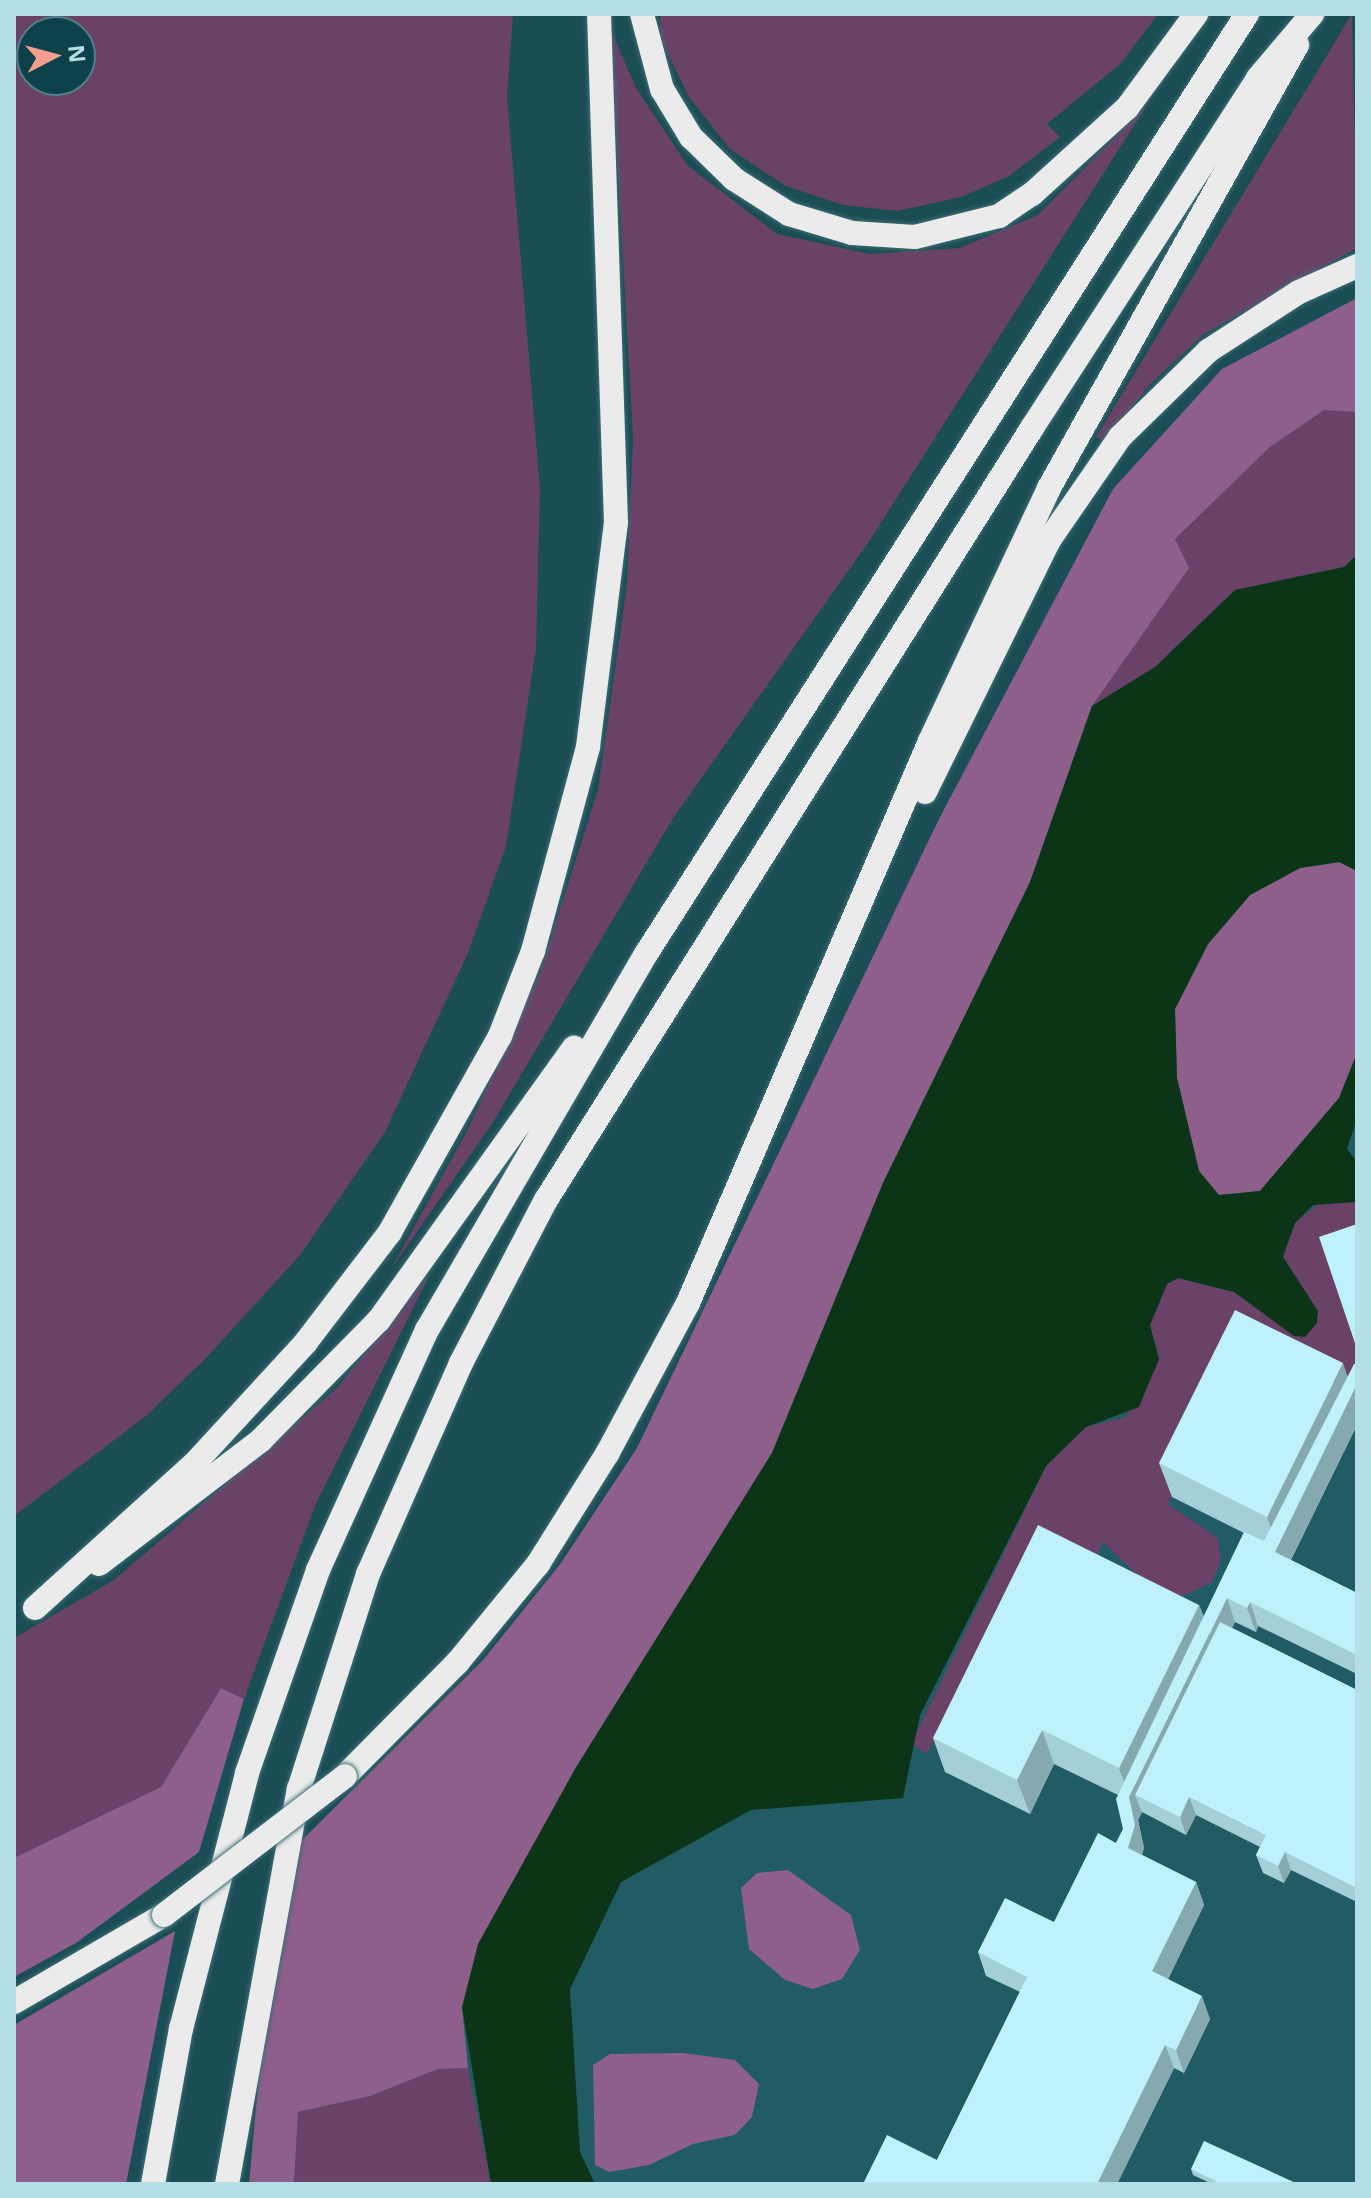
<!DOCTYPE html>
<html>
<head>
<meta charset="utf-8">
<style>
  body { margin:0 }
  #map { position:relative; width:1371px; height:2198px; overflow:hidden; background:#1b4d55; font-family:"Noto Sans",sans-serif }
  div>[style] { position:absolute }
  [style*='--x'] { left:calc(var(--x)*1px); top:calc(var(--y)*1px); width:calc(var(--w)*1px); rotate:calc(var(--a)*1deg) }
  .built>* { inset:0; background:#215b64 }
  .green>* { inset:0; background:#6a4268 }
  .forest>* { inset:0; background:#8e5f8b }
  .water>* { inset:0; background:#0c3517 }
  .roads { filter:drop-shadow(0 0 2px #3d6d75) drop-shadow(0 0 2px #3d6d75) }
  .highway>* { height:24px; margin:-12px; padding:0 12px; transform-origin:12px; border-radius:12px; background:#ebebeb }
  .bridges { filter:drop-shadow(0 0 2px #3d6d75) drop-shadow(0 0 2px #3d6d75) }
  .highway-bridge>* { height:24px; margin:-12px; padding:0 12px; transform-origin:12px; border-radius:12px; background:#ebebeb }
  .wall>* { inset:0; background:#a4cfd7 }
  .shaded-wall>* { inset:0; background:#86a9af }
  .building>* { inset:0; background:#bff1fa }
  span { translate:-50% -50%; white-space:nowrap; text-align:center; line-height:1.15; -webkit-text-stroke:8px #0d424a; paint-order:stroke }
  .frame { position:absolute; inset:0; border:16px solid #b4dfe6; pointer-events:none }
  .north { position:absolute; left:16px; top:16px; width:80px; height:80px; box-sizing:border-box; background:#0d424a; border:2px solid #508188; border-radius:50%; rotate:84deg; font-size:22px; font-weight:700; line-height:32px; text-align:center; color:#b4dfe6 }
  .north::after { content:''; display:block; margin:auto; width:28px; height:36px; background:#f59d8f; clip-path:polygon(50% 0,100% 100%,50% 72%,0 100%) }
</style>
</head>
<body>
<div id="map">
  <div class="built">
    <i style="clip-path:polygon(1357px 344px,1357px 2184px,294px 2184px,548px 1711px,1072px 635px)"></i>
  </div>
  <div class="green">
    <i style="clip-path:polygon(evenodd,14px 14px,513px 14px,507px 96px,540px 490px,536px 648px,506px 846px,468px 953px,385px 1132px,300px 1255px,207px 1357px,146px 1416px,14px 1516px,14px 14px,32px 32px,80px 32px,80px 80px,32px 80px,32px 32px)"></i>
    <i style="clip-path:polygon(660px 14px,1158px 14px,1121px 63px,1047px 124px,1060px 137px,1009px 176px,961px 197px,897px 211px,843px 205px,786px 186px,730px 149px,689px 97px,661px 40px)"></i>
    <i style="clip-path:polygon(1352px 14px,1357px 248px,1204px 334px,1150px 384px,1105px 441px,1096px 437px)"></i>
    <i style="clip-path:polygon(610px 28px,636px 88px,688px 166px,777px 234px,870px 254px,960px 248px,1038px 215px,1147px 105px,870px 540px,673px 818px,493px 1122px,390px 1271px,468px 1129px,540px 972px,598px 790px,627px 584px,633px 437px)"></i>
    <i style="clip-path:polygon(1324px 410px,1357px 412px,1357px 555px,1344px 567px,1235px 590px,1155px 667px,1092px 706px,1139px 638px,1175px 539px,1270px 447px)"></i>
    <i style="clip-path:polygon(1324px 1199px,1357px 1202px,1357px 1388px,1213px 1413px,1189px 1401px,1182px 1416px,1206px 1428px,1168px 1504px,1218px 1538px,1221px 1560px,1212px 1582px,1183px 1596px,1152px 1589px,1103px 1542px,1086px 1577px,1001px 1599px,927px 1754px,911px 1744px,1046px 1466px,1086px 1427px,1126px 1417px,1159px 1359px,1150px 1325px,1167px 1284px,1178px 1278px,1234px 1292px,1305px 1336px,1318px 1311px,1283px 1257px,1295px 1223px)"></i>
    <i style="clip-path:polygon(431px 1272px,315px 1506px,244px 1699px,221px 1688px,161px 1787px,14px 1860px,14px 1638px,114px 1580px,337px 1388px)"></i>
    <i style="clip-path:polygon(468px 2068px,491px 2184px,294px 2184px,298px 2112px,370px 2096px,438px 2069px)"></i>
  </div>
  <div class="forest">
    <i style="clip-path:polygon(1357px 298px,1357px 412px,1324px 410px,1270px 447px,1175px 539px,1189px 568px,1092px 706px,1030px 882px,883px 1183px,772px 1453px,575px 1769px,462px 2007px,468px 2068px,438px 2069px,370px 2096px,298px 2112px,294px 2184px,249px 2184px,261px 2052px,297px 1845px,483px 1660px,561px 1563px,637px 1448px,939px 819px,1113px 489px,1222px 369px)"></i>
    <i style="clip-path:polygon(1340px 862px,1357px 871px,1357px 1053px,1339px 1098px,1260px 1191px,1219px 1195px,1199px 1171px,1177px 1078px,1175px 1009px,1208px 944px,1250px 895px,1300px 868px)"></i>
    <i style="clip-path:polygon(221px 1688px,244px 1699px,199px 1852px,76px 1943px,14px 1977px,14px 1858px,161px 1787px)"></i>
    <i style="clip-path:polygon(788px 1870px,851px 1915px,860px 1950px,842px 1979px,813px 1989px,785px 1980px,749px 1949px,741px 1888px,757px 1873px)"></i>
    <i style="clip-path:polygon(175px 1931px,126px 2184px,14px 2184px,14px 2025px)"></i>
    <i style="clip-path:polygon(683px 2053px,735px 2060px,759px 2084px,752px 2117px,735px 2135px,693px 2144px,649px 2165px,609px 2172px,595px 2165px,593px 2065px,610px 2054px)"></i>
  </div>
  <div class="water">
    <i style="clip-path:polygon(1357px 555px,1357px 871px,1339px 862px,1300px 868px,1250px 895px,1208px 944px,1175px 1009px,1177px 1078px,1199px 1171px,1219px 1195px,1260px 1191px,1339px 1098px,1357px 1053px,1357px 1119px,1347px 1149px,1357px 1162px,1357px 1202px,1313px 1205px,1295px 1223px,1283px 1257px,1318px 1311px,1317px 1323px,1305px 1337px,1294px 1336px,1234px 1292px,1178px 1278px,1167px 1284px,1150px 1325px,1159px 1359px,1139px 1407px,1086px 1427px,1046px 1466px,920px 1715px,903px 1798px,751px 1810px,621px 1882px,570px 1989px,580px 2152px,595px 2184px,491px 2184px,462px 2007px,478px 1944px,575px 1769px,772px 1453px,883px 1183px,1030px 882px,1092px 706px,1155px 667px,1235px 590px,1344px 567px)"></i>
  </div>
  <div class="roads">
    <div class="highway">
      <i style="--x:642;--y:14;--w:78;--a:75.1"></i>
      <i style="--x:662;--y:89;--w:56;--a:58.9"></i>
      <i style="--x:691;--y:137;--w:60;--a:44.3"></i>
      <i style="--x:734;--y:179;--w:65;--a:32.5"></i>
      <i style="--x:789;--y:214;--w:66;--a:16.8"></i>
      <i style="--x:852;--y:233;--w:63;--a:3.6"></i>
      <i style="--x:915;--y:237;--w:87;--a:-14"></i>
      <i style="--x:999;--y:216;--w:40;--a:-34"></i>
      <i style="--x:1032;--y:194;--w:128;--a:-42.2"></i>
      <i style="--x:1127;--y:108;--w:117;--a:-53.7"></i>
      <i style="--x:925;--y:792;--w:281;--a:-63.8"></i>
      <i style="--x:1049;--y:540;--w:125;--a:-55.4"></i>
      <i style="--x:1120;--y:437;--w:123;--a:-44.3"></i>
      <i style="--x:1208;--y:351;--w:108;--a:-33"></i>
      <i style="--x:1299;--y:292;--w:64;--a:-24.1"></i>
      <i style="--x:99;--y:1564;--w:204;--a:-37.4"></i>
      <i style="--x:261;--y:1440;--w:168;--a:-45.5"></i>
      <i style="--x:379;--y:1320;--w:335;--a:-54.4"></i>
      <i style="--x:35;--y:1608;--w:215;--a:-42.2"></i>
      <i style="--x:194;--y:1464;--w:166;--a:-47.4"></i>
      <i style="--x:306;--y:1342;--w:138;--a:-52.6"></i>
      <i style="--x:390;--y:1232;--w:225;--a:-60.7"></i>
      <i style="--x:500;--y:1036;--w:91;--a:-68.8"></i>
      <i style="--x:533;--y:951;--w:211;--a:-74.9"></i>
      <i style="--x:588;--y:747;--w:226;--a:-82.9"></i>
      <i style="--x:616;--y:523;--w:509;--a:-91.91"></i>
      <i style="--x:345;--y:1776;--w:159;--a:-45.3"></i>
      <i style="--x:457;--y:1663;--w:128;--a:-50.7"></i>
      <i style="--x:538;--y:1564;--w:130;--a:-57.9"></i>
      <i style="--x:607;--y:1454;--w:171;--a:-61.8"></i>
      <i style="--x:688;--y:1303;--w:612;--a:-66.7"></i>
      <i style="--x:930;--y:741;--w:280;--a:-64.8"></i>
      <i style="--x:1049;--y:488;--w:508;--a:-60.76"></i>
      <i style="--x:14;--y:2002;--w:173;--a:-30.1"></i>
      <i style="--x:153;--y:2184;--w:158;--a:-79.8"></i>
      <i style="--x:181;--y:2029;--w:264;--a:-75.5"></i>
      <i style="--x:247;--y:1773;--w:215;--a:-70.7"></i>
      <i style="--x:318;--y:1570;--w:264;--a:-65.6"></i>
      <i style="--x:427;--y:1330;--w:435;--a:-59.8"></i>
      <i style="--x:646;--y:954;--w:1116;--a:-57.41"></i>
      <i style="--x:227;--y:2184;--w:402;--a:-79.7"></i>
      <i style="--x:299;--y:1789;--w:226;--a:-72.2"></i>
      <i style="--x:368;--y:1574;--w:231;--a:-66.2"></i>
      <i style="--x:461;--y:1363;--w:184;--a:-62.5"></i>
      <i style="--x:546;--y:1200;--w:912;--a:-57.81"></i>
      <i style="--x:1032;--y:428;--w:417;--a:-57.1"></i>
      <i style="--x:1258;--y:78;--w:84;--a:-49.8"></i>
    </div>
  </div>
  <div class="bridges">
    <div class="highway-bridge">
      <i style="--x:164;--y:1915;--w:228;--a:-37.5"></i>
    </div>
  </div>
  <div class="wall">
    <i style="clip-path:polygon(1357px 1363px,1357px 1425px,1291px 1560px,1357px 1593px,1357px 1674px,1258px 1626px,1256px 1632px,1235px 1622px,1232px 1628px,1357px 1690px,1357px 1902px,1291px 1870px,1284px 1883px,1263px 1873px,1256px 1855px,1260px 1847px,1196px 1815px,1186px 1835px,1142px 1812px,1138px 1820px,1144px 1848px,1142px 1855px,1196px 1882px,1204px 1905px,1168px 1979px,1210px 2019px,1184px 2073px,1174px 2068px,1117px 2184px,863px 2184px,937px 2160px,1020px 1992px,986px 1976px,978px 1952px,1054px 1922px,1116px 1843px,1123px 1829px,1118px 1795px,1054px 1764px,1030px 1814px,945px 1772px,933px 1738px,1199px 1605px,1204px 1617px,1244px 1533px,1172px 1497px,1159px 1463px,1348px 1376px)"></i>
    <i style="clip-path:polygon(1191px 2169px,1298px 2184px,1212px 2184px,1193px 2175px)"></i>
  </div>
  <div class="shaded-wall">
    <i style="clip-path:polygon(1343px 1363px,1353px 1392px,1357px 1384px,1357px 1425px,1283px 1575px,1275px 1552px,1277px 1546px,1267px 1517px)"></i>
    <i style="clip-path:polygon(1227px 1598px,1235px 1622px,1147px 1801px,1135px 1795px,1142px 1812px,1138px 1820px,1144px 1848px,1136px 1872px,1128px 1848px,1129px 1796px,1119px 1768px,1199px 1605px,1210px 1634px)"></i>
    <i style="clip-path:polygon(1250px 1602px,1258px 1626px,1256px 1632px,1247px 1608px)"></i>
    <i style="clip-path:polygon(1042px 1730px,1054px 1764px,1030px 1814px,1017px 1780px)"></i>
    <i style="clip-path:polygon(1189px 1797px,1196px 1815px,1186px 1835px,1180px 1817px)"></i>
    <i style="clip-path:polygon(1285px 1852px,1291px 1870px,1284px 1883px,1278px 1866px)"></i>
    <i style="clip-path:polygon(1196px 1882px,1204px 1905px,1161px 1994px,1152px 1971px)"></i>
    <i style="clip-path:polygon(1202px 1996px,1210px 2019px,1184px 2073px,1176px 2050px)"></i>
    <i style="clip-path:polygon(1165px 2045px,1174px 2068px,1117px 2184px,1097px 2184px)"></i>
  </div>
  <div class="building">
    <i style="clip-path:polygon(1357px 1224px,1357px 1349px,1319px 1237px)"></i>
    <i style="clip-path:polygon(1235px 1310px,1343px 1363px,1267px 1517px,1159px 1463px)"></i>
    <i style="clip-path:polygon(1357px 1363px,1357px 1384px,1275px 1552px,1357px 1593px,1357px 1655px,1250px 1602px,1247px 1608px,1227px 1598px,1129px 1797px,1135px 1825px,1128px 1848px,1196px 1882px,1152px 1971px,1202px 1996px,1176px 2050px,1165px 2045px,1097px 2184px,863px 2184px,887px 2135px,937px 2160px,1027px 1977px,978px 1952px,1005px 1898px,1054px 1922px,1098px 1833px,1116px 1843px,1123px 1829px,1116px 1799px,1244px 1532px,1264px 1541px,1354px 1364px)"></i>
    <i style="clip-path:polygon(1038px 1525px,1199px 1605px,1119px 1768px,1042px 1730px,1017px 1780px,933px 1738px)"></i>
    <i style="clip-path:polygon(1220px 1622px,1357px 1690px,1357px 1705px,1356px 1707px,1357px 1708px,1357px 1888px,1285px 1852px,1278px 1866px,1256px 1855px,1266px 1835px,1189px 1797px,1180px 1817px,1135px 1795px)"></i>
    <i style="clip-path:polygon(1204px 2141px,1298px 2184px,1222px 2184px,1191px 2169px)"></i>
  </div>
  <div class="frame"></div>
  <div class="north">N</div>
</div>
</body>
</html>
